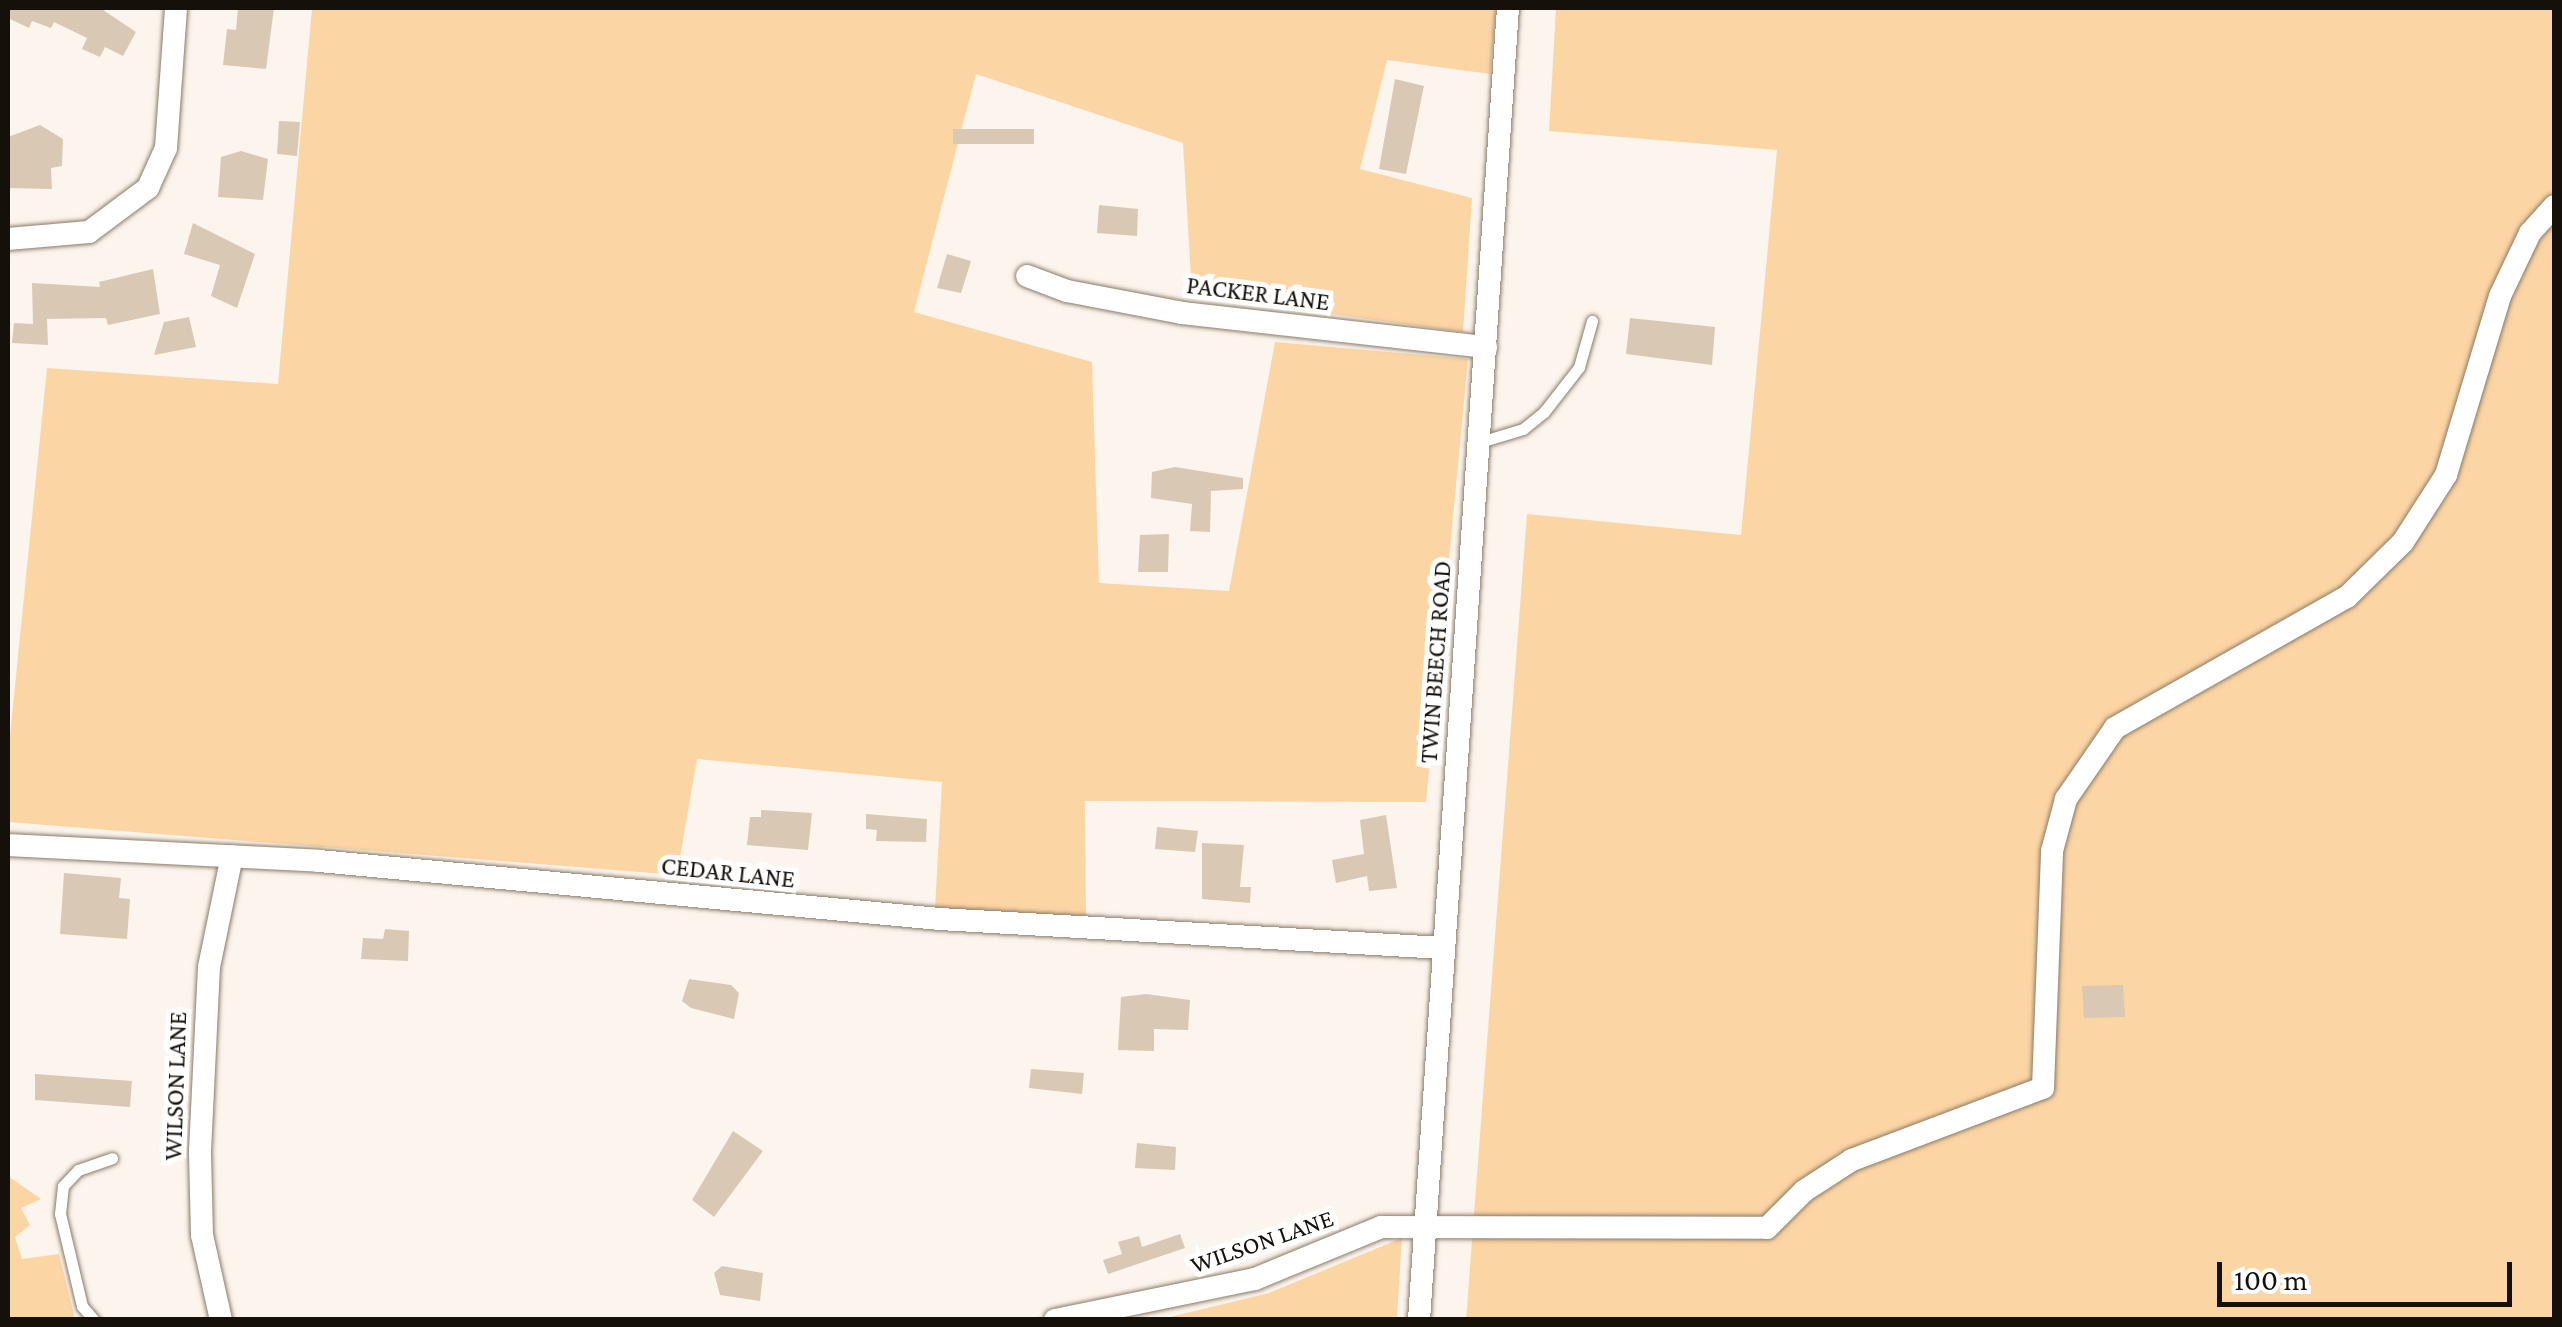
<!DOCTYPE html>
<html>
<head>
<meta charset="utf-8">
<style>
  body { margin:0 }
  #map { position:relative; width:2562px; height:1327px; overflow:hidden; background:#fcf5ed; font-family:"Crimson Pro",serif }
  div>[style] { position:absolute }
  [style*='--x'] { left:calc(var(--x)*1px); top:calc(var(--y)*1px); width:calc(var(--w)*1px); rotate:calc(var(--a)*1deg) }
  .green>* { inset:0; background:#fcd5a4 }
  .building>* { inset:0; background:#d9c8b4 }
  .roads { filter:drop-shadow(0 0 2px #8a7b68) drop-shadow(0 0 2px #8a7b68) }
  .service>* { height:11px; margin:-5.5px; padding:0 5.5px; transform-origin:5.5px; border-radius:5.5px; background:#fff }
  .minor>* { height:22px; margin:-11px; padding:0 11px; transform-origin:11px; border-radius:11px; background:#fff }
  span { translate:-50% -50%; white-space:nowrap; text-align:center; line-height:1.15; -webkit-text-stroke:10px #fff; paint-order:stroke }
  .street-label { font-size:25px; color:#151009 }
  .frame { position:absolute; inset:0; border:10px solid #151009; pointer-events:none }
  .scale { position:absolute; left:2217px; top:1262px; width:295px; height:45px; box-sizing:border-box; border:5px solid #151009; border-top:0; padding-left:12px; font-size:30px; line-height:35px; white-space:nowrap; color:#151009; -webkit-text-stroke:8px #fff; paint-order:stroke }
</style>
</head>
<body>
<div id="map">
  <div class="green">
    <i style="clip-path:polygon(312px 8px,1496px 8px,1490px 74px,1387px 60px,1360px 169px,1472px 198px,1463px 332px,1192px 295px,1183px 143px,976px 74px,914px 312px,1092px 362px,1099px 583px,1229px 591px,1275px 342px,1468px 359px,1426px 802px,1085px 801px,1086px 921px,935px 909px,942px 782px,697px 759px,677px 875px,8px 822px,8px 756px,47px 368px,278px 384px)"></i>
    <i style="clip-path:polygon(1556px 8px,2554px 8px,2554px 1319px,1466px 1320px,1527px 514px,1741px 535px,1777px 150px,1549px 131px)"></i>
    <i style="clip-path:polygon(8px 1176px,41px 1199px,21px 1208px,30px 1225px,15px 1237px,22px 1259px,59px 1254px,75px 1319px,8px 1319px)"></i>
    <i style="clip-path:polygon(1402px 1238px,1397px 1319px,1162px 1319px,1269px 1293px)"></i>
  </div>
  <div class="building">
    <i style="clip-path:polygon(8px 8px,100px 8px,136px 32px,123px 56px,105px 47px,100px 57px,82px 49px,87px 38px,54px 22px,51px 28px,32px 21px,29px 28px,10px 19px)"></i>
    <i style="clip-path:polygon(238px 8px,274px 8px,266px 69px,223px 65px,227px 29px,236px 30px)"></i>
    <i style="clip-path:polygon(1395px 79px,1424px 86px,1406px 174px,1379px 169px)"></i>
    <i style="clip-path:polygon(279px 121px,300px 122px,297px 156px,277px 154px)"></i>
    <i style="clip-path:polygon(40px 125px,63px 139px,62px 166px,51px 168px,52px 189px,8px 188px,8px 137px)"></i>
    <i style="clip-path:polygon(953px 129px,1034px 129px,1034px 144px,953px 144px)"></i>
    <i style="clip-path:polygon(241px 151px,268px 159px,263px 200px,218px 197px,221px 157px)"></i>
    <i style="clip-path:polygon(1099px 205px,1138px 209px,1137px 236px,1097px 233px)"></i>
    <i style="clip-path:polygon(193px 223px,255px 254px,237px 308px,211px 296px,220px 265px,184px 254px)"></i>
    <i style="clip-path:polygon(947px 254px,971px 261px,961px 293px,937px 288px)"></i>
    <i style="clip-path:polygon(153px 269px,160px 314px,108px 325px,106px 318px,47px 319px,48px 345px,12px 343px,14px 323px,33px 324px,32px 283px,100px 287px,99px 282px)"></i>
    <i style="clip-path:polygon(189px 317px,196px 347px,154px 355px,164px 322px)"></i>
    <i style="clip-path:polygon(1630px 318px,1715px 327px,1712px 365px,1626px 354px)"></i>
    <i style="clip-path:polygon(1175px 467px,1243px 478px,1243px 489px,1211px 491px,1210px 532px,1190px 531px,1192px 504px,1151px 498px,1152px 472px)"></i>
    <i style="clip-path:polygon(1169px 534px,1168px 572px,1138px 572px,1140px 535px)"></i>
    <i style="clip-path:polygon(761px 810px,812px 813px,808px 850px,747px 845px,750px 817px,761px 817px)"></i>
    <i style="clip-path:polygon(866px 814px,927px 819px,926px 842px,876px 841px,877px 830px,866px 829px)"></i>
    <i style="clip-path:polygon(1386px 815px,1397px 888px,1369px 891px,1367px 876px,1336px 883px,1332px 860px,1364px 854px,1360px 820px)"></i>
    <i style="clip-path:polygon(1157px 827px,1198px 831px,1195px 852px,1155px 849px)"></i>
    <i style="clip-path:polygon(1202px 843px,1244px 845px,1240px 887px,1251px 887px,1250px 903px,1202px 899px)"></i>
    <i style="clip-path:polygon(64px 873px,121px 878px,119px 898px,130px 899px,127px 939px,60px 934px)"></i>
    <i style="clip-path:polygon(385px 929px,409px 931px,408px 961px,361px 959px,363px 938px,383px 939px)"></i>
    <i style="clip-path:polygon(689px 979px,731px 985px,739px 993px,734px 1019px,691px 1008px,682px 1001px)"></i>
    <i style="clip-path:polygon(2123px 985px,2125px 1017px,2084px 1018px,2082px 986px)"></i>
    <i style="clip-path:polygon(1146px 994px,1190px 1000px,1188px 1030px,1154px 1029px,1154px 1051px,1118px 1050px,1121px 997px)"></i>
    <i style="clip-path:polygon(1031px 1069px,1084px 1073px,1082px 1094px,1029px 1088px)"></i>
    <i style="clip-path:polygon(35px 1074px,132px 1081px,130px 1107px,35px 1100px)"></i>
    <i style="clip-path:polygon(733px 1131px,763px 1151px,714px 1217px,692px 1200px)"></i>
    <i style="clip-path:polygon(1137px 1143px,1176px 1147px,1175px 1170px,1135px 1168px)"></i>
    <i style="clip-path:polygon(1180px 1234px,1185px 1248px,1108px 1274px,1103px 1260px,1122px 1254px,1118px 1242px,1139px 1236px,1142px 1247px)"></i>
    <i style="clip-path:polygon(722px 1266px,763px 1273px,760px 1301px,720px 1295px,714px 1273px)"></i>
  </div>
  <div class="roads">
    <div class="service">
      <i style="--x:1480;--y:442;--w:45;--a:-16.8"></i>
      <i style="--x:1523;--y:429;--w:27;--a:-39"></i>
      <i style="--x:1544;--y:412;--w:57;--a:-52.1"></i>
      <i style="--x:1579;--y:367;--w:48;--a:-74.2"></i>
      <i style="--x:94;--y:1320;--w:18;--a:-131"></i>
      <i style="--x:82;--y:1306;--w:95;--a:-103.4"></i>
      <i style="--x:60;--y:1214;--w:28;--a:-84"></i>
      <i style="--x:63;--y:1186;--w:22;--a:-47"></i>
      <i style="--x:78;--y:1170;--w:36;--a:-19"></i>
    </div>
    <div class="minor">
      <i style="--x:8;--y:239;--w:81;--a:-4.9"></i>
      <i style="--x:89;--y:232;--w:74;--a:-36.7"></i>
      <i style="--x:148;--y:188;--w:44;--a:-65.8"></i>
      <i style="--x:166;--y:148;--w:140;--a:-85.9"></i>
      <i style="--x:1027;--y:276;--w:43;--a:20.6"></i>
      <i style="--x:1067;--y:291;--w:117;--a:10.8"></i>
      <i style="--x:1182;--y:313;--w:306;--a:6.4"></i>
      <i style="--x:8;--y:845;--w:311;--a:2.9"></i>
      <i style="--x:319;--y:861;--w:624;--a:5.34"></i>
      <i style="--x:940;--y:919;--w:504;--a:3.3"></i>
      <i style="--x:221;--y:1320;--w:87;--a:-102.6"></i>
      <i style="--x:202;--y:1235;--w:84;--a:-91.4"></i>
      <i style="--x:200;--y:1151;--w:184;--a:-87.2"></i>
      <i style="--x:209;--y:967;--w:113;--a:-78.3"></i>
      <i style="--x:1055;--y:1320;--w:204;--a:-11.6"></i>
      <i style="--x:1255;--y:1279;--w:136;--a:-22.4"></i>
      <i style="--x:1381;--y:1227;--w:386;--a:0.1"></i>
      <i style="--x:1767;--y:1228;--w:52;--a:-45"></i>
      <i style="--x:1804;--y:1191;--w:57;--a:-32.9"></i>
      <i style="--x:1852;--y:1160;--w:204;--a:-20.7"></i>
      <i style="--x:2043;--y:1088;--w:237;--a:-87.8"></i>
      <i style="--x:2052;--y:851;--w:54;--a:-74.9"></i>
      <i style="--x:2066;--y:799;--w:86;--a:-55.4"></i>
      <i style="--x:2115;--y:728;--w:266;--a:-29.5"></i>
      <i style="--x:2347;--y:597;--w:78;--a:-44.5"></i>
      <i style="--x:2403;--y:542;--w:80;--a:-57.3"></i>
      <i style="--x:2446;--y:475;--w:187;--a:-73.2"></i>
      <i style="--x:2500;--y:296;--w:70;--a:-64.5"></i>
      <i style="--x:2530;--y:233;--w:36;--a:-48"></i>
      <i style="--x:1419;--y:1320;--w:1315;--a:-86.12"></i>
    </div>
  </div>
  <div class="street-label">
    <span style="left:1258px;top:294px;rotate:7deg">PACKER LANE</span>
    <span style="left:1436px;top:662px;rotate:-86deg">TWIN BEECH ROAD</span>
    <span style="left:728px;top:873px;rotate:6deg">CEDAR LANE</span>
    <span style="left:176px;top:1086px;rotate:-88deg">WILSON LANE</span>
    <span style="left:1262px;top:1242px;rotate:-19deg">WILSON LANE</span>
  </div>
  <div class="frame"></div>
  <div class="scale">100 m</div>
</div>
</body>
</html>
